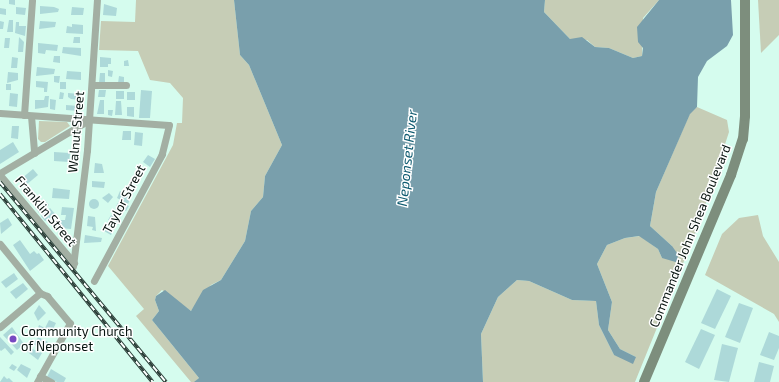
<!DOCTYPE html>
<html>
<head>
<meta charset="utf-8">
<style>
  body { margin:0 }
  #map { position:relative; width:779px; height:382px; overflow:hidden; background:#d5fcee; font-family:"Exo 2",sans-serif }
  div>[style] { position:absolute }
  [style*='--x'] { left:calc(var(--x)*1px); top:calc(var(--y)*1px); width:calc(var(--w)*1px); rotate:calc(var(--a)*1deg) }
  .green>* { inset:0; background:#c6cdb6 }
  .water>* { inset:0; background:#799fac }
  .building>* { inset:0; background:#add9d9 }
  .round { border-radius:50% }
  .street>* { height:7px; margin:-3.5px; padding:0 3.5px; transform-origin:3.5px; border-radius:3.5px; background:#a3afa3 }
  .secondary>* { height:10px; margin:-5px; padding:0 5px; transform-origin:5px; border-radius:5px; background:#7d8e7d }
  .rail>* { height:3.5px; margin-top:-1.75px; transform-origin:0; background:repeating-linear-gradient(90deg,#fff 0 6px,#2a3c36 0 12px); box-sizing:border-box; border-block:1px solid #2a3c36 }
  .dots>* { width:11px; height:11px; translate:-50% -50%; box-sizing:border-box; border:2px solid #fff; border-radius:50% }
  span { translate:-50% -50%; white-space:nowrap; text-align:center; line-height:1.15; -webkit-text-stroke:3px #fff; paint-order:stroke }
  .street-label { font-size:13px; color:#06130f }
  .poi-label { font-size:13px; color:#06130f }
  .left { translate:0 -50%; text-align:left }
  .water-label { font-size:14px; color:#0f5b70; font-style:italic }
</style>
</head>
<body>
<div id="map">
  <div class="green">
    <i style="clip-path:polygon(136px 0,234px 0,240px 55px,249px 65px,282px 145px,265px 176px,263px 197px,251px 211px,245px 241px,221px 280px,211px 285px,191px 311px,162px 290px,156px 296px,155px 300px,159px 311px,152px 320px,199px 378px,195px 382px,191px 382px,136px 316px,144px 309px,108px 266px,173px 145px,177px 123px,182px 123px,183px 98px,170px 83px,150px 80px,138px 51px,99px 50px,101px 21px,135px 22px)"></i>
    <i style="clip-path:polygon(545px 0,659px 0,643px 18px,642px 56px,633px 58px,609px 48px,595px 47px,587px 40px,570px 39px,544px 12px)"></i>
    <i style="clip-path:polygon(758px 0,779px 0,779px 35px,761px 53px)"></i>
    <i style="clip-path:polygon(697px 107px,727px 120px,729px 132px,699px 224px,635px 382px,483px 382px,481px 334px,498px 297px,517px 280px,529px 281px,572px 300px,596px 301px,599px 325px,614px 355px,636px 357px,620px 349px,608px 330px,612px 302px,597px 264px,607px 245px,625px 238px,640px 236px,658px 249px,662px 258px,672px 246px,650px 226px,656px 192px,690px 113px)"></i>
    <i style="clip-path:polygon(39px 121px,67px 122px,70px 126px,45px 142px,41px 142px,38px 139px)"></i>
    <i style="clip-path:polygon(758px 215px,763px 236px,779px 262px,779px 322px,774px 314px,705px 275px,722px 234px,739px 218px)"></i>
  </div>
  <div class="water">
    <i style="clip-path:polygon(234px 0,545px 0,544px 12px,570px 39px,582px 37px,595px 47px,609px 48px,633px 58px,642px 56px,643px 48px,638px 42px,637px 27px,659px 0,731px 0,733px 35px,727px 46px,707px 61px,698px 77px,697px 107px,690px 114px,656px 192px,650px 226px,672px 246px,677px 253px,679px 263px,662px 258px,658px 249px,639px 236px,625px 238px,607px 245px,597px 264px,612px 302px,608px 330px,620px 349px,636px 357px,633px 364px,614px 355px,599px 325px,596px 301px,572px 300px,529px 281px,517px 280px,498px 297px,481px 334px,483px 382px,194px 382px,199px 378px,152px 320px,159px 311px,155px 300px,156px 296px,165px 290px,191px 311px,203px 290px,221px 280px,245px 241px,251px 211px,263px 197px,265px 176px,282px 145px,249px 65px,240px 55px)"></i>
  </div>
  <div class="building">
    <i style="clip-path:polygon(9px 0,15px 0,15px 5px,9px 4px)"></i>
    <i style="clip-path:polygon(104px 4px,117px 8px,116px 16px,103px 15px)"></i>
    <i style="clip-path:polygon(40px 6px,54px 7px,59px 9px,58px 12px,40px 14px)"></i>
    <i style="clip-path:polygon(16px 7px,26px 8px,25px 15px,16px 14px)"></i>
    <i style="clip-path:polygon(72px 7px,84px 8px,83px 15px,71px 15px)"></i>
    <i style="clip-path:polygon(0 8px,6px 9px,6px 15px,0 14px)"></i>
    <i style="clip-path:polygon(9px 20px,13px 20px,13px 32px,7px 32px)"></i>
    <i style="clip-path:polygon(0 21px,4px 22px,3px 29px,0 29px)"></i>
    <i style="clip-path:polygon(40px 21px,56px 22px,55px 27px,39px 29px)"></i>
    <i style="clip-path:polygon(16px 22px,19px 22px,19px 26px,26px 26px,25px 36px,15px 33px)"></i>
    <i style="clip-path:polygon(72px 24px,83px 25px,83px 34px,66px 33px,67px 26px,72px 27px)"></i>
    <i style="clip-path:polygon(19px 37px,24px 42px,23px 52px,18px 52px)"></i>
    <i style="clip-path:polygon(74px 37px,80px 37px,80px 43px,73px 43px)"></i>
    <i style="clip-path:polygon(5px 38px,10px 38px,9px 48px,4px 48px)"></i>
    <i style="clip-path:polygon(38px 43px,58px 45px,57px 51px,46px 50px,45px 54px,38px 53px)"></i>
    <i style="clip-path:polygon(63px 47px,81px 48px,81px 56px,62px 53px)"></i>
    <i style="clip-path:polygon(54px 56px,60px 56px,60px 63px,53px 62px)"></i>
    <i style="clip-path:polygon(12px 57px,18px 58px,17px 68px,11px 68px)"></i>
    <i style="clip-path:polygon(100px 57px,111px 58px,111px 64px,108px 64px,108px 67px,100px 67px)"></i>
    <i style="clip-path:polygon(128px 60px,129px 66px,124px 66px,124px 61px)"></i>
    <i style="clip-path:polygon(37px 67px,55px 69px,54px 74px,36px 76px)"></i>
    <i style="clip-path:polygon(108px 70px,113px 71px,112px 77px,108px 76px)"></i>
    <i style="clip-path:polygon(67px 71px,81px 72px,81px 80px,66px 79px)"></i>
    <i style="clip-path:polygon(8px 72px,18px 73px,18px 80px,7px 83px)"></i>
    <i style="clip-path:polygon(100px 73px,105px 73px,105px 83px,99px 83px)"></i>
    <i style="clip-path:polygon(54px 76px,60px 76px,59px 83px,54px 82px)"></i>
    <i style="clip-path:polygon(119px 76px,124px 77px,124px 83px,118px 83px)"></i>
    <i style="clip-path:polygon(36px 81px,48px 82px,47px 92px,44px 92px,44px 88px,36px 87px)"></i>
    <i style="clip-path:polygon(60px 82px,66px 82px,66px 89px,60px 89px)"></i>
    <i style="clip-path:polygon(6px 84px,11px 84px,11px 90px,6px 90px)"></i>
    <i style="clip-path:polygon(99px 90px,106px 90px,105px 97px,98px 97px)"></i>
    <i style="clip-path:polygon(141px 90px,152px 91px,150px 118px,139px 118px)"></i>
    <i style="clip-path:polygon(116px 91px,124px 91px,124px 99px,116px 99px)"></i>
    <i style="clip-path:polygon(60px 92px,64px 93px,63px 99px,59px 99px)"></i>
    <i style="clip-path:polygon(127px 92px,135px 92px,135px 100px,127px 100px)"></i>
    <i style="clip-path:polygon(10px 93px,18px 94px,17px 107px,9px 106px)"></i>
    <i style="clip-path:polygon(68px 93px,80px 94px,80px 100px,71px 99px,68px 97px)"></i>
    <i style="clip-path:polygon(45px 96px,49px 96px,48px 107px,35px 109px,35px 100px,44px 100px)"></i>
    <i style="clip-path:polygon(50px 99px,56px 100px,55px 110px,50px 109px)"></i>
    <i style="clip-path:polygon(100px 100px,104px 100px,104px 114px,97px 114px)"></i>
    <i style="clip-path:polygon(116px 101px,121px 101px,122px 115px,115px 115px)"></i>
    <i style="clip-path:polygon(66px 105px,79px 106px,79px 111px,66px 110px)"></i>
    <i style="clip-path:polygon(127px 107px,134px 107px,134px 117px,127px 116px)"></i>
    <i style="clip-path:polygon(108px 110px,113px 110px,112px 116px,108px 115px)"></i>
    <i style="clip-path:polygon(12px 126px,19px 126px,18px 139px,11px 138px)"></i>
    <i style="clip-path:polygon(123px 131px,131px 131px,131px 140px,122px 140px)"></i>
    <i style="clip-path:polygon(135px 132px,143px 133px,142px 146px,134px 145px)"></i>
    <i style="clip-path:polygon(13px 142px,19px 152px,0 164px,0 150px)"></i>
    <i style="clip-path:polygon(54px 152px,70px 153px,69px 162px,54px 161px)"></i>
    <i style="clip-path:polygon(148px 155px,155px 159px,150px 167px,143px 162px)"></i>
    <i style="clip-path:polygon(95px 163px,102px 164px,104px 173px,94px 173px)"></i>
    <i style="clip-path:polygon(33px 169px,38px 175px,26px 185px,21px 179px)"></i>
    <i style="clip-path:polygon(92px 181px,105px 182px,104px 188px,92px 187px)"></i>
    <i style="clip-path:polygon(53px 188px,70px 190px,69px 199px,52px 198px)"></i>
    <i style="clip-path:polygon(120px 191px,131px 197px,128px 204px,117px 198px)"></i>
    <i style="clip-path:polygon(109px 193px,113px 197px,108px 203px,102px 198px)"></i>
    <i class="round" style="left:89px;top:199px;width:10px;height:10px"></i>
    <i style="clip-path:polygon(44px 199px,49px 205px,39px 213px,35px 207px)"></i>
    <i style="clip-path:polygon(119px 201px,129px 206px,126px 211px,116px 206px)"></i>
    <i style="clip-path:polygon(62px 207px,74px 208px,71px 229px,59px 228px,60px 220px,65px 220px,66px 215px,61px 215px)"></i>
    <i style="clip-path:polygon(50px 208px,56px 215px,45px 221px,41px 216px)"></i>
    <i style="clip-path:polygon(111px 215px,121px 219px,118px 225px,108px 220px)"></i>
    <i style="clip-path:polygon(88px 216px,95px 217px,96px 231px,92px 230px,93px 227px,87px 226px)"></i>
    <i style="clip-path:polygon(8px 218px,12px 225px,1px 234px,0 223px)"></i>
    <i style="clip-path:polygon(108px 223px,115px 227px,111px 235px,104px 231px)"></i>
    <i style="clip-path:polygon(85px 235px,102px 238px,101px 242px,84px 243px)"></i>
    <i style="clip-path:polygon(20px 240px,30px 254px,34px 251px,37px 254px,39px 253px,44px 260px,30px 271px,13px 245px)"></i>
    <i style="clip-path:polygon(14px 273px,18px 279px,6px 288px,1px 282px)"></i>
    <i style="clip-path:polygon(23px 283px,28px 289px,16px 299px,10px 292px)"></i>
    <i style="clip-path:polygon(717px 289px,731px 296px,715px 329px,701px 323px)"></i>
    <i style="clip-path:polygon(739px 303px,753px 308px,740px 343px,725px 337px)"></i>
    <i style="clip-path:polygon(39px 305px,46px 313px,38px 321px,34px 313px)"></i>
    <i style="clip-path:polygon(49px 320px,56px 323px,50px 335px,37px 330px,39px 325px,45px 328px)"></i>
    <i style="clip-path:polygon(12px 327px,24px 344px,17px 350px,3px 335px)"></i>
    <i style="clip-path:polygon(701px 329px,715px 335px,699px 369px,685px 362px)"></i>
    <i style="clip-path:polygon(769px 332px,779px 336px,779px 348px,774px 360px,760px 355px)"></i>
    <i style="clip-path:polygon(0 337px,14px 352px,11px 355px,5px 348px,1px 351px,0 350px)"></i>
    <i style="clip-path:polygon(38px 337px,48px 342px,43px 350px,30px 342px,31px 339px,36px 341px)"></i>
    <i style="clip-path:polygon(722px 344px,738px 348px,729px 382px,714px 380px)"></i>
    <i style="clip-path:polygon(27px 347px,42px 353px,38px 360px,25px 350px)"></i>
    <i style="clip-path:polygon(759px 362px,774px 366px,770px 382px,754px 382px)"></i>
    <i style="clip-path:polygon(12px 364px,17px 367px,14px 371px,9px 368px)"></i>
    <i style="clip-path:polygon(21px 364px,31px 369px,27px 378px,17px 370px)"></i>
    <i style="clip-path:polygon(51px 369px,66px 378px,64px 382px,57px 382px,47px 377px)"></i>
    <i style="clip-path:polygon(4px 376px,7px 379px,9px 378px,13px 382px,0 382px)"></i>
  </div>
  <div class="street">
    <i style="--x:92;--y:85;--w:34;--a:0"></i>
    <i style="--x:0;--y:113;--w:169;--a:4.1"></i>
    <i style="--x:169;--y:125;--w:30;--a:104"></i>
    <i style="--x:162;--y:154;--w:144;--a:118.2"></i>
    <i style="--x:24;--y:115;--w:115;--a:-86"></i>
    <i style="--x:31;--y:116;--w:37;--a:85"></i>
    <i style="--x:0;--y:173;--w:104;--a:-30.8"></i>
    <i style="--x:0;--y:175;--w:115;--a:49.9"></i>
    <i style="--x:0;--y:244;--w:63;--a:50.8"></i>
    <i style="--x:40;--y:293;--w:8;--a:23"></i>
    <i style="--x:47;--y:296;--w:35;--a:50"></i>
    <i style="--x:70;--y:323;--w:68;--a:119.2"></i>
    <i style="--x:73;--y:266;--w:117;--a:-83.1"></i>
    <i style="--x:87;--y:150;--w:150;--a:-86.2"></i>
    <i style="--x:0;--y:327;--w:52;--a:-40.4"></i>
    <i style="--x:40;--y:376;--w:13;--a:29"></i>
  </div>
  <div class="secondary">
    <i style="--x:644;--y:382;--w:225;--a:-67.2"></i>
    <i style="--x:731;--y:175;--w:38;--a:-72"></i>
    <i style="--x:743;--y:139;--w:23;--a:-85"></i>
    <i style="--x:745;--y:116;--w:116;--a:-90"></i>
  </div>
  <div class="rail">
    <i style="--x:0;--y:182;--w:260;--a:50.3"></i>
    <i style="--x:0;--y:194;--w:242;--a:50.9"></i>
  </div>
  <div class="dots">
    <i style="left:13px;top:339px;background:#7749c1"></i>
  </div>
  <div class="street-label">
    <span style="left:76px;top:132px;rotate:-85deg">Walnut Street</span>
    <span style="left:124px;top:199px;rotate:-62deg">Taylor Street</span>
    <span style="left:46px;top:211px;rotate:50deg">Franklin Street</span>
    <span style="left:690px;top:236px;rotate:-68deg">Commander John Shea Boulevard</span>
  </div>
  <div class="poi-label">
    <span class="left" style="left:21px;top:339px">Community Church<br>of Neponset</span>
  </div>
  <div class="water-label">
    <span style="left:407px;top:158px;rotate:-84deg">Neponset River</span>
  </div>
</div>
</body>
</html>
